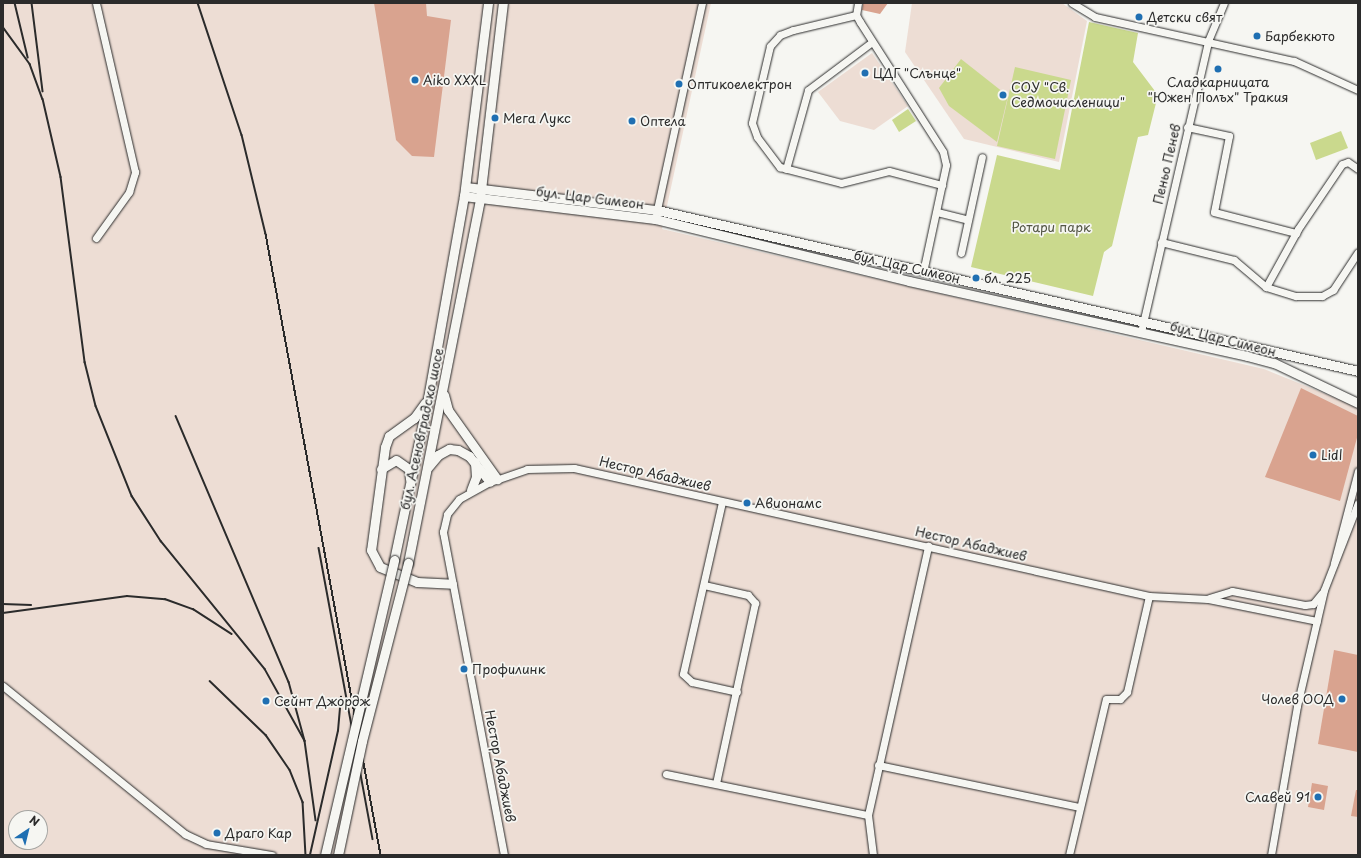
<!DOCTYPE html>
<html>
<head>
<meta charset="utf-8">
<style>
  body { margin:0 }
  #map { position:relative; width:1361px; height:858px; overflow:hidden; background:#f6f6f2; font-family:"Playpen Sans",sans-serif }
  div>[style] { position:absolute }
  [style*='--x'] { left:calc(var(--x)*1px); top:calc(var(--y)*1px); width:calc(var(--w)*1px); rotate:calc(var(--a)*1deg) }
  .built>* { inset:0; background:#edddd4 }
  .green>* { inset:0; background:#cad98d }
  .building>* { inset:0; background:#d9a38f }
  .roads { filter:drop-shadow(0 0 1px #2b2b2b) drop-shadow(0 0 1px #2b2b2b) }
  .minor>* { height:7px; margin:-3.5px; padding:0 3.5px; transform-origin:3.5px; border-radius:3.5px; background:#f6f6f2 }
  .major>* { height:9px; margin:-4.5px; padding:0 4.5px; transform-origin:4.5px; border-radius:4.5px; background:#f6f6f2 }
  .rail>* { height:1.5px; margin:-0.75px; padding:0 0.75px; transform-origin:0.75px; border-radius:0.75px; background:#2b2b2b }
  .bridges { filter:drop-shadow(0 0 1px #2b2b2b) drop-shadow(0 0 1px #2b2b2b) }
  .major-bridge>* { height:9px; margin:-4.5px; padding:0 4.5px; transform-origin:4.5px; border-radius:4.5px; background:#f6f6f2 }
  .dots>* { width:11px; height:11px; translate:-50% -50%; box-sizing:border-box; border:2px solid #f6f6f2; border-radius:50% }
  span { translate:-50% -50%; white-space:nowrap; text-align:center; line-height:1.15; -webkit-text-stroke:3.5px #f6f6f2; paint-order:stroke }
  .poi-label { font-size:13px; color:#2b2b2b }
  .left { translate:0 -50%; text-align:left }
  .right { translate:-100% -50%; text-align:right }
  .street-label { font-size:13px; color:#2b2b2b }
  .park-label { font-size:13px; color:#535644 }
  .frame { position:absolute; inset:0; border:4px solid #2b2b2b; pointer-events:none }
  .north { position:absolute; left:8px; top:810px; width:40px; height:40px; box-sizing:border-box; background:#f6f6f2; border:1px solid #a5a5a2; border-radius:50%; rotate:35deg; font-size:11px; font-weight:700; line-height:16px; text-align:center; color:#2b2b2b }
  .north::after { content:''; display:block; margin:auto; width:14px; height:18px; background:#1f6fb2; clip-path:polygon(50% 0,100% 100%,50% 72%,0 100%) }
</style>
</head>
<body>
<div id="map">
  <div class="built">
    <i style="clip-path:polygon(evenodd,3px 3px,711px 3px,662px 229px,1264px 369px,1358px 407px,1358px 855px,3px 855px,3px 3px,16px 818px,40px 818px,40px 842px,16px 842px,16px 818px)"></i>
    <i style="clip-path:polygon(912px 3px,1062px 3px,1087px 21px,1059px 162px,964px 139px,905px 52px)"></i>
    <i style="clip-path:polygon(872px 53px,908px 106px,874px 130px,840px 121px,818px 92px)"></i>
  </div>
  <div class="green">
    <i style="clip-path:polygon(1089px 22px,1138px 33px,1133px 62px,1158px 95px,1148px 135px,1138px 137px,1112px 246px,1104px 252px,1093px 296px,971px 267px,997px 155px,1060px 170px)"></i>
    <i style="clip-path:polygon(961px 59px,1008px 96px,997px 142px,949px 106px,939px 88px)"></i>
    <i style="clip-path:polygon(1015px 67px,1071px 80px,1055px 159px,997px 146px)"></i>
    <i style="clip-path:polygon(908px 109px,916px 121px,899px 132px,892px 120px)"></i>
    <i style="clip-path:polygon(1341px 131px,1348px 148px,1316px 160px,1310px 143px)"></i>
  </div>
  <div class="building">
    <i style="clip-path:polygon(374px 3px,426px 3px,427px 16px,451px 20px,434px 157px,412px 156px,396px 140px)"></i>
    <i style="clip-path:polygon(863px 3px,888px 3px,880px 14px,862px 10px)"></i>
    <i style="clip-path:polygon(1301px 388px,1358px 416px,1358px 434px,1340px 501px,1265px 477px)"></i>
    <i style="clip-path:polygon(1334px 650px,1358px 655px,1358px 752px,1318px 744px)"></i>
    <i style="clip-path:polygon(1312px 783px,1328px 786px,1324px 810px,1308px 807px)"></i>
    <i style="clip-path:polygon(1356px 790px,1358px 790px,1358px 817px,1351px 816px)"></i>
  </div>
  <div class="roads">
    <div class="minor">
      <i style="--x:858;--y:3;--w:12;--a:99"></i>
      <i style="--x:856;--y:15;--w:8;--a:60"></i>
      <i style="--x:860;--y:22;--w:154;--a:57.4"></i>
      <i style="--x:943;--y:152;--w:13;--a:77"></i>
      <i style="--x:946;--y:165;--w:109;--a:102.1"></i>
      <i style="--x:1072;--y:3;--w:27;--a:31"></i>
      <i style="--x:1095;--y:17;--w:204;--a:12.5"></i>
      <i style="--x:1294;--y:61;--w:70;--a:24.4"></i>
      <i style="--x:856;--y:15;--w:65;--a:166.6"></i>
      <i style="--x:793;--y:30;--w:14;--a:159"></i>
      <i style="--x:780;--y:35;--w:15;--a:132"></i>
      <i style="--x:770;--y:46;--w:79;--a:103.2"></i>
      <i style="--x:752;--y:123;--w:15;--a:70"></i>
      <i style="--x:757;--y:137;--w:38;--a:53"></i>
      <i style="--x:780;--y:167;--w:63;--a:14.7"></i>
      <i style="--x:841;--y:183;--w:49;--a:-14"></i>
      <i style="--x:889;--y:171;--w:55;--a:14.8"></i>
      <i style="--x:1187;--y:127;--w:43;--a:12.1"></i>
      <i style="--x:1229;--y:136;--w:77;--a:101.2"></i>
      <i style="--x:1214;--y:212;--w:85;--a:14.4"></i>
      <i style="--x:786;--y:169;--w:82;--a:-74.4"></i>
      <i style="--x:808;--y:90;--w:80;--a:-36.9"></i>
      <i style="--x:937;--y:212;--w:32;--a:14"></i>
      <i style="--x:656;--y:214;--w:216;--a:-77.7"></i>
      <i style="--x:96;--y:238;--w:57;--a:-54.3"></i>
      <i style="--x:129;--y:192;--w:21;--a:-73"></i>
      <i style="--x:135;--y:172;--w:173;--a:-103"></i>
      <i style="--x:1161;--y:242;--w:75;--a:13.9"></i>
      <i style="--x:1234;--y:260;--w:42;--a:40.2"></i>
      <i style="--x:1266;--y:287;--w:31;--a:17"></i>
      <i style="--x:1296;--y:296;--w:26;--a:0"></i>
      <i style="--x:1322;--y:296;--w:13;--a:-29"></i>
      <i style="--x:1333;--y:290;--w:45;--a:-56.7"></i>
      <i style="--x:961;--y:253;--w:98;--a:-77.7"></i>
      <i style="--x:1266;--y:287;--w:66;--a:-61.1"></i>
      <i style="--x:1298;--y:229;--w:78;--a:-55.9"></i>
      <i style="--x:1342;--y:164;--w:6;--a:-18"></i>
      <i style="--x:1348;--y:162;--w:12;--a:35"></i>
      <i style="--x:1141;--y:332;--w:299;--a:-77"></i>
      <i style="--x:1208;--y:41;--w:41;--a:-67.2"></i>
      <i style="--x:722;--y:502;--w:176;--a:102.8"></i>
      <i style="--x:683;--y:674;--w:12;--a:42"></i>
      <i style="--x:692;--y:682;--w:46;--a:12.5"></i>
      <i style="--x:1334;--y:563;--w:95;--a:-75.4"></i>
      <i style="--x:704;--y:585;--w:45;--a:12.8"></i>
      <i style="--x:748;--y:595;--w:11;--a:49"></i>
      <i style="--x:755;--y:603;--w:184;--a:102.2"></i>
      <i style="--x:1209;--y:598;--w:24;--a:-17"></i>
      <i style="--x:1232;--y:591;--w:74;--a:10.9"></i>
      <i style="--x:1305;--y:605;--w:8;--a:-7"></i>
      <i style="--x:1313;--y:604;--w:14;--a:-51"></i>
      <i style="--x:3;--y:686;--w:235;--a:39.1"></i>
      <i style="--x:185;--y:834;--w:23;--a:25"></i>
      <i style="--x:206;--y:844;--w:67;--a:9.5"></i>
      <i style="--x:878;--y:765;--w:205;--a:11.8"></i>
      <i style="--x:666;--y:774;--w:206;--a:11.5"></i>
      <i style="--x:504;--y:855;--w:329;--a:-100.7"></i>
      <i style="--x:443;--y:532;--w:18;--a:-77"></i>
      <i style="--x:447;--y:514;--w:19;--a:-51"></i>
      <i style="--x:459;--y:499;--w:35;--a:-29"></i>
      <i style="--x:490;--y:482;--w:39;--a:-19"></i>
      <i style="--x:527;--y:469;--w:47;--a:-1.2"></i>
      <i style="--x:574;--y:468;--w:589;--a:12.55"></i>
      <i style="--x:1149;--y:596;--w:59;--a:2.9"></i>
      <i style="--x:1208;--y:599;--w:111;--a:11.4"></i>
      <i style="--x:873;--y:855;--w:40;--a:-97.1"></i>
      <i style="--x:868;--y:815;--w:276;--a:-77.4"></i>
      <i style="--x:1069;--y:855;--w:160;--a:-76.7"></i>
      <i style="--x:1106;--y:699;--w:14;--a:0"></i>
      <i style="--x:1120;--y:699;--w:10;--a:-45"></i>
      <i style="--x:1127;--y:692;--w:98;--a:-77.1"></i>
      <i style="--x:1271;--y:855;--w:151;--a:-80.1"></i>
      <i style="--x:1297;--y:706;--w:119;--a:-76.9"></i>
      <i style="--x:1324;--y:590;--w:93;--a:-68.7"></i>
    </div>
    <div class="major">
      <i style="--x:466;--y:187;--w:192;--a:6.9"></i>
      <i style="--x:657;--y:210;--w:719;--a:12.93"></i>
      <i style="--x:464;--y:196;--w:192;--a:6.9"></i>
      <i style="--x:655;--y:219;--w:261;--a:13.7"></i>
      <i style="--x:909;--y:281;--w:346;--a:12.5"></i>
      <i style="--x:1247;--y:356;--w:28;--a:15"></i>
      <i style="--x:1274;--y:363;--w:93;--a:25.5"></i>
      <i style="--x:444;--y:395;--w:16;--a:75"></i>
      <i style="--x:448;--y:410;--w:85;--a:54.6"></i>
      <i style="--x:425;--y:403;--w:19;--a:126"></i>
      <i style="--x:414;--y:418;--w:31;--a:144"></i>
      <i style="--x:389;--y:436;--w:12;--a:110"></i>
      <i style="--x:385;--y:447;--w:104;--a:97.7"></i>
      <i style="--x:371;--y:550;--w:19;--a:62"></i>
      <i style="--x:380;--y:567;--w:40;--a:22"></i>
      <i style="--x:417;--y:582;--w:35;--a:3"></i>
      <i style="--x:428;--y:467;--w:16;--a:-50"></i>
      <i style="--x:438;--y:455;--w:13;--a:-29"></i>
      <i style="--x:449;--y:449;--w:9;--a:6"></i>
      <i style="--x:458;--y:450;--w:13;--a:29"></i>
      <i style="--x:469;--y:456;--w:33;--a:51"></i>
      <i style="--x:381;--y:469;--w:17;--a:-31"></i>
      <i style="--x:396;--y:460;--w:16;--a:35"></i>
      <i style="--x:409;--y:469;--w:10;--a:84"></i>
      <i style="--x:471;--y:490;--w:14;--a:-69"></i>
      <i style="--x:476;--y:477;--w:15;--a:-94"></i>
      <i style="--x:394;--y:560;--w:166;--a:-78.1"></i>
      <i style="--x:428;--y:398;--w:205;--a:-79.9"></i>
      <i style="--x:464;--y:196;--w:194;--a:-82.9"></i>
      <i style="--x:408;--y:563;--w:372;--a:-78.8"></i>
      <i style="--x:480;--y:198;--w:196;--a:-83.3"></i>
    </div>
  </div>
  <div class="rail">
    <i style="--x:15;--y:3;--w:56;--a:76.5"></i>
    <i style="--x:32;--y:3;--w:89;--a:82.9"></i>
    <i style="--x:198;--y:3;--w:139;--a:71.6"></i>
    <i style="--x:242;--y:135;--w:102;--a:76.4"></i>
    <i style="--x:266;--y:234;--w:632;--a:79.51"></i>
    <i style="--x:3;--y:27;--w:46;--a:53.9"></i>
    <i style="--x:30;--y:64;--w:37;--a:70"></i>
    <i style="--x:43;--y:99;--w:80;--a:77"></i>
    <i style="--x:61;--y:177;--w:187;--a:82.6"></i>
    <i style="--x:85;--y:362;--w:45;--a:76"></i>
    <i style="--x:96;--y:406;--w:97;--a:68.2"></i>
    <i style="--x:132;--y:496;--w:54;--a:57.2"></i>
    <i style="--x:161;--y:541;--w:165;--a:50.9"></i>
    <i style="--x:265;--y:669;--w:82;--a:60.9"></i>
    <i style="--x:176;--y:416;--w:289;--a:67"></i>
    <i style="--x:289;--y:682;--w:61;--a:74.8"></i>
    <i style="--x:305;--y:741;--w:80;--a:82.1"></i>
    <i style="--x:319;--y:548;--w:296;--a:79.5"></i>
    <i style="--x:3;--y:604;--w:28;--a:2"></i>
    <i style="--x:3;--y:613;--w:125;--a:-7.8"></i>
    <i style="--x:127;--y:596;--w:38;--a:5"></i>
    <i style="--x:165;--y:599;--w:30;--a:20"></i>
    <i style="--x:193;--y:609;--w:46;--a:32.7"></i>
    <i style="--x:210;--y:681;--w:78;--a:44"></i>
    <i style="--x:266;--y:735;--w:42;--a:55.6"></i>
    <i style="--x:290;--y:770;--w:35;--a:68"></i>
    <i style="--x:303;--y:802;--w:53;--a:86.8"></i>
    <i style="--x:310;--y:855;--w:127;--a:-77.3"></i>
    <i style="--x:338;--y:731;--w:34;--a:-85"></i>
  </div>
  <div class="bridges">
    <div class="major-bridge">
      <i style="--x:325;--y:855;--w:303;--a:-76.8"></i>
      <i style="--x:338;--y:855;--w:116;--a:-78.1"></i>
      <i style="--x:362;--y:741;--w:184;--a:-75.5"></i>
    </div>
  </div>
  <div class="dots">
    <i style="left:1139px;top:17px;background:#1f6fb2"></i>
    <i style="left:1257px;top:36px;background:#1f6fb2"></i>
    <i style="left:1218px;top:69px;background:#1f6fb2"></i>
    <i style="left:865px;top:73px;background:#1f6fb2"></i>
    <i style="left:415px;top:80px;background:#1f6fb2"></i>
    <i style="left:679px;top:84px;background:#1f6fb2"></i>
    <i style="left:1003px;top:95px;background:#1f6fb2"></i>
    <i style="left:495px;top:118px;background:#1f6fb2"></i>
    <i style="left:632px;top:121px;background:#1f6fb2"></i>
    <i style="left:976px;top:278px;background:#1f6fb2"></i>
    <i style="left:1313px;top:455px;background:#1f6fb2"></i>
    <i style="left:747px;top:503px;background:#1f6fb2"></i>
    <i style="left:464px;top:669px;background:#1f6fb2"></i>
    <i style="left:1342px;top:699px;background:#1f6fb2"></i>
    <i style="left:266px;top:701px;background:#1f6fb2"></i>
    <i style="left:1318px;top:797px;background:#1f6fb2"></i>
    <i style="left:217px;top:833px;background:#1f6fb2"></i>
  </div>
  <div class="poi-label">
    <span class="left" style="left:1147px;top:17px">Детски свят</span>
    <span class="left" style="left:1265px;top:36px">Барбекюто</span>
    <span class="left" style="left:873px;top:73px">ЦДГ "Слънце"</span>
    <span class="left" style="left:423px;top:80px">Aiko XXXL</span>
    <span style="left:1218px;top:90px">Сладкарницата<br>"Южен Полъх" Тракия</span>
    <span class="left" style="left:687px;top:84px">Оптикоелектрон</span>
    <span class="left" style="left:1011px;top:95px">СОУ "Св.<br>Седмочисленици"</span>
    <span class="left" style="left:503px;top:118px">Мега Лукс</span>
    <span class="left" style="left:640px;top:121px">Оптела</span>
    <span class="left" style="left:984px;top:278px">бл. 225</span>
    <span class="left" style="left:1321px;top:455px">Lidl</span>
    <span class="left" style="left:755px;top:503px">Авионамс</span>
    <span class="left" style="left:472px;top:669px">Профилинк</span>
    <span class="right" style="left:1334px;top:699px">Чолев ООД</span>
    <span class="left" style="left:274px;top:701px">Сейнт Джордж</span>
    <span class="right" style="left:1310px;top:797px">Славей 91</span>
    <span class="left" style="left:225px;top:833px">Драго Кар</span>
  </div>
  <div class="street-label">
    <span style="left:1167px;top:164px;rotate:-77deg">Пеньо Пенев</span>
    <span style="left:590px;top:198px;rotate:7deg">бул. Цар Симеон</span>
    <span style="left:907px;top:267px;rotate:13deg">бул. Цар Симеон</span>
    <span style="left:1223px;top:339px;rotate:14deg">бул. Цар Симеон</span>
    <span style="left:422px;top:429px;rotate:-78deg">бул. Асеновградско шосе</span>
    <span style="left:655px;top:474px;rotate:13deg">Нестор Абаджиев</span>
    <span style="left:971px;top:544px;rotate:13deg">Нестор Абаджиев</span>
    <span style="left:500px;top:766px;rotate:79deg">Нестор Абаджиев</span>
  </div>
  <div class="park-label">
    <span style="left:1051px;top:227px">Ротари парк</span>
  </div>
  <div class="frame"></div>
  <div class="north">N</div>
</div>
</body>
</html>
